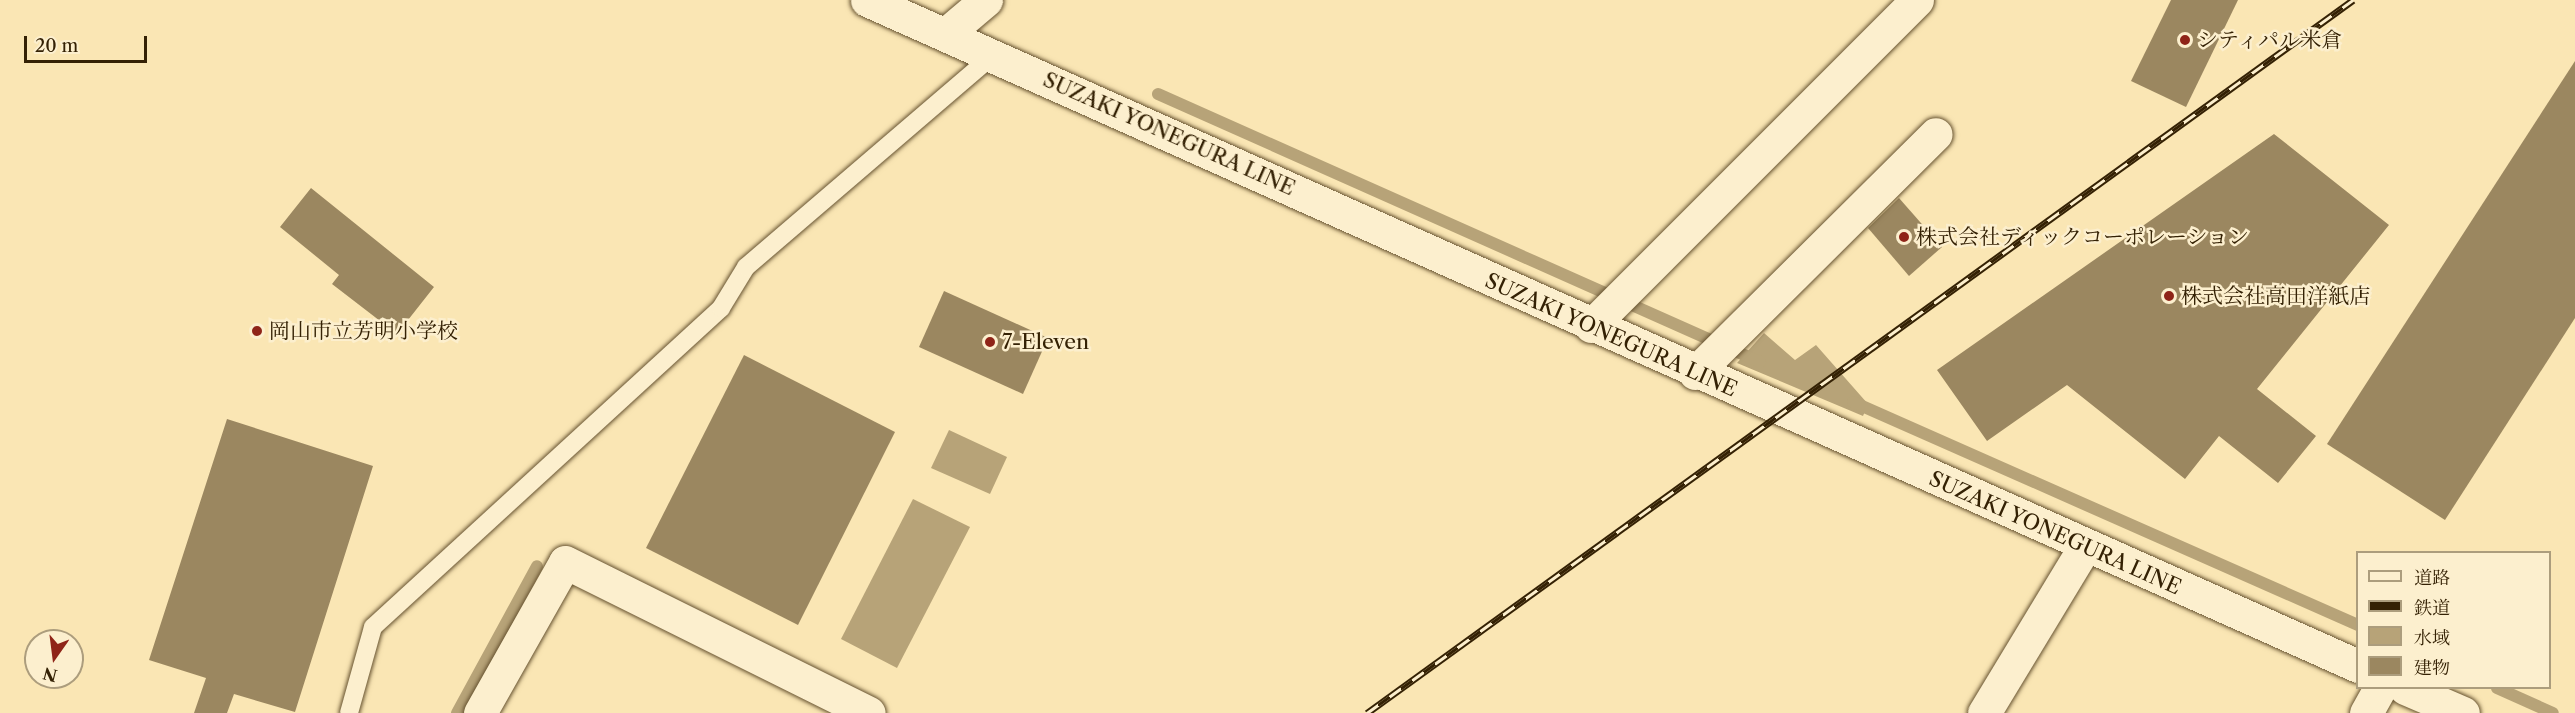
<!DOCTYPE html>
<html>
<head>
<meta charset="utf-8">
<style>
  body { margin:0 }
  #map { position:relative; width:2575px; height:713px; overflow:hidden; background:#fae6b4; font-family:"Libre Caslon Text","Noto Serif JP",serif }
  div>[style] { position:absolute }
  [style*='--x'] { left:calc(var(--x)*1px); top:calc(var(--y)*1px); width:calc(var(--w)*1px); rotate:calc(var(--a)*1deg) }
  .water>* { inset:0; background:#b7a378 }
  .stream>* { height:12px; margin:-6px; padding:0 6px; transform-origin:6px; border-radius:6px; background:#b7a378 }
  .building>* { inset:0; background:#9b8760 }
  .roads { filter:drop-shadow(0 0 2px #665230) drop-shadow(0 0 2px #665230) }
  .lane>* { height:18px; margin:-9px; padding:0 9px; transform-origin:9px; border-radius:9px; background:#fcefce }
  .street>* { height:33px; margin:-16.5px; padding:0 16.5px; transform-origin:16.5px; border-radius:16.5px; background:#fcefce }
  .secondary>* { height:33px; margin:-16.5px; padding:0 16.5px; transform-origin:16.5px; border-radius:16.5px; background:#fcefce }
  .rail>* { height:7px; margin-top:-3.5px; transform-origin:0; background:repeating-linear-gradient(90deg,#fcefce 0 14px,#342104 0 28px); box-sizing:border-box; border-block:2px solid #342104 }
  .dots>* { width:16px; height:16px; translate:-50% -50%; box-sizing:border-box; border:3px solid #fcefce; border-radius:50% }
  span { translate:-50% -50%; white-space:nowrap; text-align:center; line-height:1.15; -webkit-text-stroke:5px #fcefce; paint-order:stroke }
  .poi-label { font-size:21px; color:#342104 }
  .left { translate:0 -50%; text-align:left }
  .street-label { font-size:21px; color:#342104 }
  .legend { position:absolute; left:2356px; top:551px; width:195px; height:138px; box-sizing:border-box; background:#fcefce; border:2px solid #ac9d7d; margin:0; padding:8px 10px; list-style:none; font-size:18px; color:#342104 }
  .legend li { display:flex; align-items:center; gap:12px; height:30px }
  .legend b { width:30px; border:2px solid #ac9d7d }
  .north { position:absolute; left:24px; top:629px; width:60px; height:60px; box-sizing:border-box; background:#fcefce; border:2px solid #ac9d7d; border-radius:50%; rotate:194deg; font-size:16px; font-weight:700; line-height:24px; text-align:center; color:#342104 }
  .north::after { content:''; display:block; margin:auto; width:21px; height:27px; background:#8f2418; clip-path:polygon(50% 0,100% 100%,50% 72%,0 100%) }
  .scale { position:absolute; left:24px; top:36px; width:123px; height:27px; box-sizing:border-box; border:3px solid #342104; border-top:0; padding-left:8px; font-size:18px; line-height:21px; white-space:nowrap; color:#342104; -webkit-text-stroke:4px #fcefce; paint-order:stroke }
</style>
</head>
<body>
<div id="map">
  <div class="water">
    <i style="clip-path:polygon(1764px 333px,1795px 360px,1816px 345px,1868px 404px,1863px 416px,1737px 363px)"></i>
    <i style="clip-path:polygon(949px 430px,1007px 457px,990px 494px,931px 468px)"></i>
    <i style="clip-path:polygon(913px 499px,970px 527px,897px 668px,841px 639px)"></i>
  </div>
  <div class="stream">
    <i style="--x:1158;--y:94;--w:659;--a:24"></i>
    <i style="--x:1853;--y:402;--w:552;--a:23.83"></i>
    <i style="--x:2497;--y:688;--w:61;--a:24.1"></i>
    <i style="--x:457;--y:713;--w:167;--a:-61.4"></i>
  </div>
  <div class="building">
    <i style="clip-path:polygon(2171px 0,2238px 0,2186px 107px,2131px 81px)"></i>
    <i style="clip-path:polygon(2575px 61px,2575px 318px,2445px 520px,2327px 444px)"></i>
    <i style="clip-path:polygon(2274px 134px,2389px 225px,2257px 389px,2316px 436px,2278px 483px,2219px 436px,2185px 479px,2067px 385px,1987px 441px,1937px 370px)"></i>
    <i style="clip-path:polygon(311px 188px,434px 287px,397px 334px,332px 284px,339px 275px,280px 227px)"></i>
    <i style="clip-path:polygon(1899px 198px,1942px 247px,1909px 276px,1868px 228px)"></i>
    <i style="clip-path:polygon(944px 291px,1048px 338px,1023px 394px,919px 347px)"></i>
    <i style="clip-path:polygon(744px 355px,895px 432px,798px 625px,646px 548px)"></i>
    <i style="clip-path:polygon(227px 419px,373px 466px,295px 712px,234px 694px,227px 713px,194px 713px,206px 678px,149px 660px)"></i>
  </div>
  <div class="roads">
    <div class="lane">
      <i style="--x:349;--y:713;--w:89;--a:-74.4"></i>
      <i style="--x:373;--y:627;--w:472;--a:-42.5"></i>
      <i style="--x:721;--y:308;--w:48;--a:-58.6"></i>
      <i style="--x:746;--y:267;--w:326;--a:-40.6"></i>
    </div>
    <div class="street">
      <i style="--x:947;--y:33;--w:51;--a:-40.2"></i>
      <i style="--x:1591;--y:326;--w:461;--a:-45"></i>
      <i style="--x:1695;--y:373;--w:339;--a:-44.8"></i>
      <i style="--x:480;--y:713;--w:173;--a:-60.6"></i>
      <i style="--x:565;--y:562;--w:339;--a:26.4"></i>
      <i style="--x:1984;--y:713;--w:195;--a:-58.8"></i>
      <i style="--x:2366;--y:713;--w:29;--a:-61"></i>
    </div>
    <div class="secondary">
      <i style="--x:867;--y:0;--w:1633;--a:24.07"></i>
      <i style="--x:2405;--y:688;--w:63;--a:23.3"></i>
    </div>
  </div>
  <div class="rail">
    <i style="--x:1367;--y:713;--w:1217;--a:-35.87"></i>
  </div>
  <div class="dots">
    <i style="left:2185px;top:40px;background:#8f2418"></i>
    <i style="left:1904px;top:237px;background:#8f2418"></i>
    <i style="left:2169px;top:296px;background:#8f2418"></i>
    <i style="left:257px;top:331px;background:#8f2418"></i>
    <i style="left:990px;top:342px;background:#8f2418"></i>
  </div>
  <div class="poi-label">
    <span class="left" style="left:2197px;top:40px">シティパル米倉</span>
    <span class="left" style="left:1916px;top:237px">株式会社ディックコーポレーション</span>
    <span class="left" style="left:2181px;top:296px">株式会社高田洋紙店</span>
    <span class="left" style="left:269px;top:331px">岡山市立芳明小学校</span>
    <span class="left" style="left:1002px;top:342px">7-Eleven</span>
  </div>
  <div class="street-label">
    <span style="left:1169px;top:134px;rotate:24deg">SUZAKI YONEGURA LINE</span>
    <span style="left:1611px;top:335px;rotate:24deg">SUZAKI YONEGURA LINE</span>
    <span style="left:2055px;top:533px;rotate:24deg">SUZAKI YONEGURA LINE</span>
  </div>
  <ul class="legend">
  <li><b style="height:8px;background:#fcefce"></b>道路</li>
  <li><b style="height:8px;background:#342104"></b>鉄道</li>
  <li><b style="height:16px;background:#b7a378"></b>水域</li>
  <li><b style="height:16px;background:#9b8760"></b>建物</li>
  </ul>
  <div class="north">N</div>
  <div class="scale">20 m</div>
</div>
</body>
</html>
